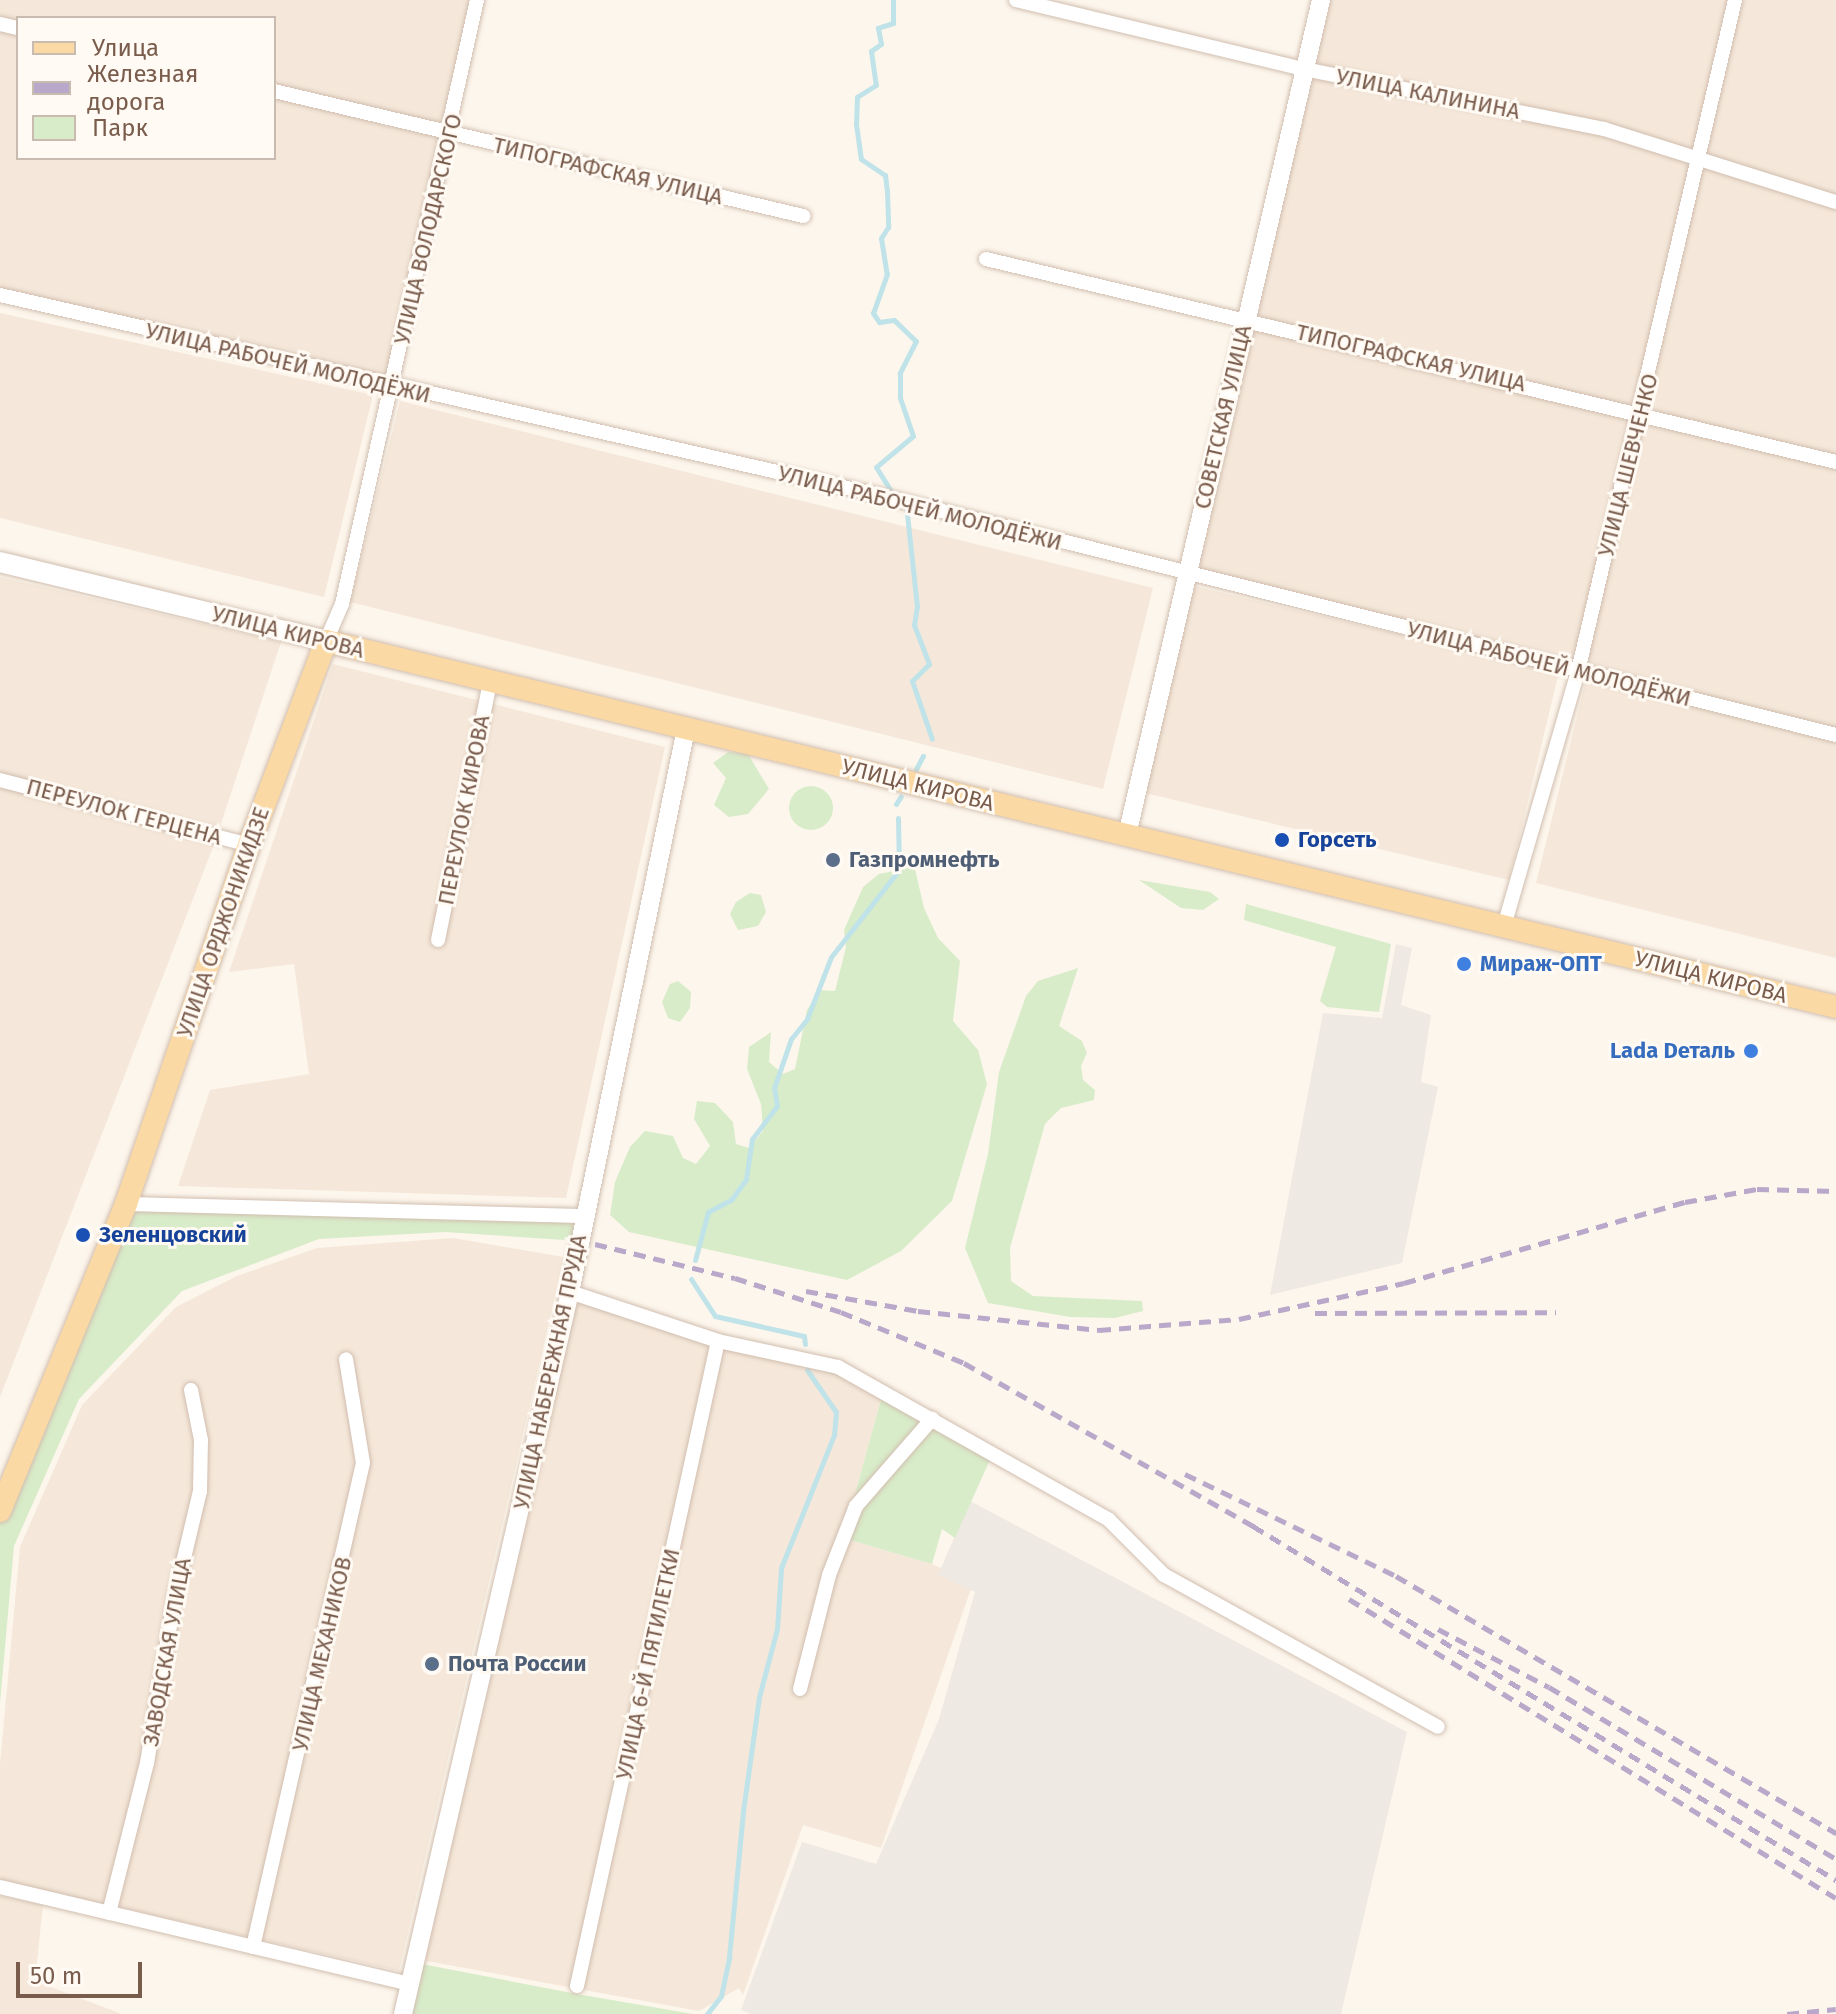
<!DOCTYPE html>
<html>
<head>
<meta charset="utf-8">
<style>
  body { margin:0 }
  #map { position:relative; width:1836px; height:2014px; overflow:hidden; background:#fdf6ec; font-family:"Fira Sans",sans-serif }
  div>[style] { position:absolute }
  [style*='--x'] { left:calc(var(--x)*1px); top:calc(var(--y)*1px); width:calc(var(--w)*1px); rotate:calc(var(--a)*1deg) }
  .residential>* { inset:0; background:#f5e8da }
  .industrial>* { inset:0; background:#efe9e4 }
  .green>* { inset:0; background:#d8ecc9 }
  .round { border-radius:50% }
  .stream>* { height:5px; margin:-2.5px; padding:0 2.5px; transform-origin:2.5px; border-radius:2.5px; background:#bfe3e8 }
  .roads { filter:drop-shadow(0 0 2px #d1beb0) drop-shadow(0 0 2px #d1beb0) }
  .minor>* { height:14px; margin:-7px; padding:0 7px; transform-origin:7px; border-radius:7px; background:#fff }
  .tertiary>* { height:18px; margin:-9px; padding:0 9px; transform-origin:9px; border-radius:9px; background:#fff }
  .secondary>* { height:20px; margin:-10px; padding:0 10px; transform-origin:10px; border-radius:10px; background:#fff }
  .primary>* { height:22px; margin:-11px; padding:0 11px; transform-origin:11px; border-radius:11px; background:#fbd9a5 }
  .rail>* { height:5px; margin-top:-2.5px; transform-origin:0; background:repeating-linear-gradient(90deg,#b9a8c9 0 12px,transparent 0 20px) }
  .dots>* { width:22px; height:22px; translate:-50% -50%; box-sizing:border-box; border:4px solid #fffaf3; border-radius:50% }
  span { translate:-50% -50%; white-space:nowrap; text-align:center; line-height:1.15; -webkit-text-stroke:6px #fffaf3; paint-order:stroke }
  .street-label { font-size:22px; color:#7a5c4d }
  .transit-label { font-size:22px; color:#164399; font-weight:700 }
  .left { translate:0 -50%; text-align:left }
  .service-label { font-size:22px; color:#4e5e75; font-weight:700 }
  .shop-label { font-size:22px; color:#366cbe; font-weight:700 }
  .right { translate:-100% -50%; text-align:right }
  .legend { position:absolute; left:16px; top:16px; width:260px; height:144px; box-sizing:border-box; background:#fffaf3; border:2px solid #cabbb1; margin:0; padding:10px 14px; list-style:none; font-size:24px; color:#7a5c4d }
  .legend li { display:flex; align-items:center; gap:16px; height:40px }
  .legend b { width:40px; border:2px solid #cabbb1 }
  .scale { position:absolute; left:16px; top:1962px; width:126px; height:36px; box-sizing:border-box; border:4px solid #7a5c4d; border-top:0; padding-left:10px; font-size:24px; line-height:28px; white-space:nowrap; color:#7a5c4d; -webkit-text-stroke:6px #fffaf3; paint-order:stroke }
</style>
</head>
<body>
<div id="map">
  <div class="residential">
    <i style="clip-path:polygon(evenodd,0 0,477px 0,392px 388px,0 295px,0 0,18px 18px,274px 18px,274px 158px,18px 158px,18px 18px)"></i>
    <i style="clip-path:polygon(1321px 0,1836px 0,1836px 735px,1188px 575px)"></i>
    <i style="clip-path:polygon(0 313px,373px 395px,324px 597px,0 518px)"></i>
    <i style="clip-path:polygon(400px 401px,1153px 588px,1103px 789px,350px 602px)"></i>
    <i style="clip-path:polygon(0 577px,281px 642px,215px 842px,0 1397px)"></i>
    <i style="clip-path:polygon(1194px 586px,1559px 672px,1509px 880px,1145px 793px)"></i>
    <i style="clip-path:polygon(333px 664px,665px 747px,566px 1198px,178px 1186px,210px 1090px,309px 1074px,294px 964px,229px 972px)"></i>
    <i style="clip-path:polygon(1586px 680px,1836px 742px,1836px 958px,1536px 883px)"></i>
    <i style="clip-path:polygon(453px 1238px,564px 1257px,399px 1971px,0 1880px,0 1764px,20px 1547px,82px 1405px,176px 1307px,237px 1276px,317px 1248px)"></i>
    <i style="clip-path:polygon(570px 1292px,617px 1311px,838px 1367px,883px 1392px,843px 1538px,932px 1564px,973px 1583px,881px 1848px,803px 1825px,743px 1995px,739px 1988px,699px 2011px,416px 1959px)"></i>
    <i style="clip-path:polygon(0 1896px,43px 1905px,35px 1981px,122px 2014px,0 2014px)"></i>
  </div>
  <div class="industrial">
    <i style="clip-path:polygon(1396px 944px,1412px 948px,1401px 1005px,1431px 1015px,1421px 1082px,1438px 1087px,1402px 1263px,1270px 1295px,1323px 1013px,1382px 1018px)"></i>
    <i style="clip-path:polygon(970px 1501px,1407px 1732px,1341px 2014px,751px 2014px,741px 2010px,802px 1842px,876px 1864px,939px 1719px,975px 1592px,938px 1575px)"></i>
  </div>
  <div class="green">
    <i style="clip-path:polygon(728px 752px,748px 754px,769px 789px,748px 814px,729px 817px,714px 805px,726px 778px,713px 763px)"></i>
    <i class="round" style="left:789px;top:786px;width:44px;height:44px"></i>
    <i style="clip-path:polygon(911px 852px,924px 908px,938px 938px,960px 961px,953px 1021px,978px 1050px,987px 1084px,952px 1201px,901px 1251px,847px 1280px,629px 1232px,610px 1215px,615px 1182px,630px 1147px,645px 1131px,673px 1136px,683px 1158px,696px 1164px,710px 1146px,694px 1119px,697px 1101px,715px 1103px,733px 1122px,736px 1144px,749px 1148px,763px 1131px,761px 1104px,747px 1069px,749px 1047px,771px 1032px,769px 1062px,783px 1074px,795px 1069px,807px 1010px,820px 990px,835px 991px,846px 947px,844px 930px,863px 887px,879px 874px,899px 870px)"></i>
    <i style="clip-path:polygon(1139px 880px,1210px 892px,1219px 899px,1203px 910px,1181px 908px)"></i>
    <i style="clip-path:polygon(750px 893px,761px 895px,766px 912px,758px 926px,738px 930px,730px 914px,736px 902px)"></i>
    <i style="clip-path:polygon(1246px 904px,1391px 944px,1379px 1012px,1327px 1007px,1320px 1001px,1336px 947px,1244px 920px)"></i>
    <i style="clip-path:polygon(1078px 968px,1059px 1026px,1082px 1041px,1087px 1053px,1081px 1066px,1083px 1080px,1095px 1090px,1094px 1100px,1061px 1108px,1045px 1124px,1010px 1248px,1011px 1281px,1033px 1296px,1142px 1301px,1143px 1311px,1115px 1318px,1070px 1317px,988px 1303px,965px 1248px,988px 1154px,999px 1072px,1026px 996px,1038px 981px)"></i>
    <i style="clip-path:polygon(678px 981px,691px 992px,690px 1008px,680px 1022px,668px 1018px,662px 1002px,670px 984px)"></i>
    <i style="clip-path:polygon(126px 1204px,583px 1216px,579px 1241px,445px 1232px,319px 1239px,182px 1291px,79px 1399px,14px 1546px,0 1703px,0 1511px)"></i>
    <i style="clip-path:polygon(883px 1392px,993px 1453px,955px 1538px,942px 1529px,932px 1564px,843px 1538px)"></i>
    <i style="clip-path:polygon(422px 1964px,577px 1994px,693px 2014px,410px 2014px)"></i>
  </div>
  <div class="stream">
    <i style="--x:893;--y:0;--w:23;--a:90"></i>
    <i style="--x:893;--y:23;--w:16;--a:162"></i>
    <i style="--x:878;--y:28;--w:16;--a:79"></i>
    <i style="--x:881;--y:44;--w:12;--a:145"></i>
    <i style="--x:871;--y:51;--w:34;--a:82"></i>
    <i style="--x:876;--y:85;--w:22;--a:148"></i>
    <i style="--x:857;--y:97;--w:27;--a:92"></i>
    <i style="--x:856;--y:124;--w:35;--a:82"></i>
    <i style="--x:861;--y:159;--w:29;--a:34"></i>
    <i style="--x:885;--y:175;--w:16;--a:83"></i>
    <i style="--x:887;--y:191;--w:36;--a:88"></i>
    <i style="--x:888;--y:227;--w:13;--a:122"></i>
    <i style="--x:881;--y:238;--w:36;--a:81"></i>
    <i style="--x:887;--y:274;--w:41;--a:109.7"></i>
    <i style="--x:873;--y:313;--w:11;--a:56"></i>
    <i style="--x:879;--y:322;--w:15;--a:-8"></i>
    <i style="--x:894;--y:320;--w:30;--a:44"></i>
    <i style="--x:916;--y:341;--w:36;--a:117"></i>
    <i style="--x:900;--y:373;--w:25;--a:90"></i>
    <i style="--x:900;--y:398;--w:40;--a:71.1"></i>
    <i style="--x:913;--y:436;--w:48;--a:140"></i>
    <i style="--x:876;--y:467;--w:32;--a:58"></i>
    <i style="--x:906;--y:505;--w:102;--a:83.8"></i>
    <i style="--x:917;--y:606;--w:19;--a:99"></i>
    <i style="--x:914;--y:625;--w:42;--a:69"></i>
    <i style="--x:929;--y:664;--w:24;--a:135"></i>
    <i style="--x:912;--y:681;--w:61;--a:71"></i>
    <i style="--x:916;--y:769;--w:15;--a:-62"></i>
    <i style="--x:896;--y:804;--w:9;--a:-58"></i>
    <i style="--x:695;--y:1260;--w:50;--a:-74.8"></i>
    <i style="--x:708;--y:1212;--w:26;--a:-28"></i>
    <i style="--x:731;--y:1200;--w:26;--a:-54"></i>
    <i style="--x:746;--y:1179;--w:40;--a:-81.5"></i>
    <i style="--x:752;--y:1139;--w:41;--a:-52.9"></i>
    <i style="--x:777;--y:1106;--w:18;--a:-99"></i>
    <i style="--x:774;--y:1088;--w:52;--a:-70.9"></i>
    <i style="--x:791;--y:1039;--w:26;--a:-51"></i>
    <i style="--x:807;--y:1019;--w:66;--a:-68.8"></i>
    <i style="--x:831;--y:957;--w:110;--a:-52"></i>
    <i style="--x:899;--y:870;--w:52;--a:-91.1"></i>
    <i style="--x:691;--y:1279;--w:44;--a:57"></i>
    <i style="--x:715;--y:1316;--w:91;--a:12.7"></i>
    <i style="--x:804;--y:1336;--w:8;--a:83"></i>
    <i style="--x:707;--y:2014;--w:23;--a:-52"></i>
    <i style="--x:721;--y:1996;--w:40;--a:-78"></i>
    <i style="--x:729;--y:1957;--w:147;--a:-84.5"></i>
    <i style="--x:743;--y:1811;--w:115;--a:-82"></i>
    <i style="--x:759;--y:1697;--w:70;--a:-75.2"></i>
    <i style="--x:777;--y:1629;--w:61;--a:-86.2"></i>
    <i style="--x:781;--y:1568;--w:143;--a:-68.3"></i>
    <i style="--x:834;--y:1435;--w:23;--a:-85"></i>
    <i style="--x:836;--y:1412;--w:51;--a:-124.6"></i>
  </div>
  <div class="roads">
    <div class="minor">
      <i style="--x:1016;--y:0;--w:296;--a:13.5"></i>
      <i style="--x:1304;--y:69;--w:306;--a:11.3"></i>
      <i style="--x:1604;--y:129;--w:243;--a:17.5"></i>
      <i style="--x:0;--y:24;--w:18;--a:13"></i>
      <i style="--x:274;--y:91;--w:544;--a:13.29"></i>
      <i style="--x:986;--y:259;--w:874;--a:13.43"></i>
      <i style="--x:0;--y:295;--w:896;--a:12.83"></i>
      <i style="--x:874;--y:494;--w:992;--a:14.06"></i>
      <i style="--x:326;--y:641;--w:40;--a:-66.6"></i>
      <i style="--x:342;--y:604;--w:619;--a:-77.4"></i>
      <i style="--x:0;--y:780;--w:257;--a:14.6"></i>
      <i style="--x:1504;--y:926;--w:266;--a:-73.8"></i>
      <i style="--x:1578;--y:671;--w:689;--a:-76.83"></i>
      <i style="--x:438;--y:940;--w:264;--a:-78.6"></i>
      <i style="--x:126;--y:1204;--w:457;--a:1.5"></i>
      <i style="--x:570;--y:1292;--w:156;--a:18.3"></i>
      <i style="--x:718;--y:1341;--w:123;--a:12.2"></i>
      <i style="--x:838;--y:1367;--w:311;--a:29.4"></i>
      <i style="--x:1109;--y:1520;--w:78;--a:45"></i>
      <i style="--x:1164;--y:1575;--w:313;--a:29"></i>
      <i style="--x:800;--y:1689;--w:118;--a:-75.7"></i>
      <i style="--x:829;--y:1575;--w:74;--a:-68.6"></i>
      <i style="--x:856;--y:1506;--w:116;--a:-48.9"></i>
      <i style="--x:0;--y:1887;--w:422;--a:13.3"></i>
      <i style="--x:109;--y:1913;--w:155;--a:-75.8"></i>
      <i style="--x:147;--y:1763;--w:169;--a:-80.5"></i>
      <i style="--x:175;--y:1596;--w:108;--a:-76.6"></i>
      <i style="--x:200;--y:1491;--w:51;--a:-88.9"></i>
      <i style="--x:201;--y:1440;--w:51;--a:-101.3"></i>
      <i style="--x:253;--y:1947;--w:496;--a:-77.2"></i>
      <i style="--x:363;--y:1463;--w:105;--a:-99.3"></i>
      <i style="--x:577;--y:1986;--w:660;--a:-77.67"></i>
    </div>
    <div class="tertiary">
      <i style="--x:1127;--y:835;--w:857;--a:-76.92"></i>
      <i style="--x:403;--y:2014;--w:741;--a:-76.98"></i>
      <i style="--x:570;--y:1292;--w:575;--a:-78.36"></i>
    </div>
    <div class="secondary">
      <i style="--x:0;--y:562;--w:335;--a:13.6"></i>
    </div>
    <div class="primary">
      <i style="--x:0;--y:1511;--w:332;--a:-67.7"></i>
      <i style="--x:126;--y:1204;--w:379;--a:-71.1"></i>
      <i style="--x:249;--y:845;--w:218;--a:-69.3"></i>
      <i style="--x:326;--y:641;--w:1554;--a:13.62"></i>
    </div>
  </div>
  <div class="rail">
    <i style="--x:595;--y:1244;--w:144;--a:13.7"></i>
    <i style="--x:735;--y:1278;--w:111;--a:17.8"></i>
    <i style="--x:841;--y:1312;--w:133;--a:22.5"></i>
    <i style="--x:964;--y:1363;--w:332;--a:29.4"></i>
    <i style="--x:1253;--y:1526;--w:682;--a:31.27"></i>
    <i style="--x:806;--y:1291;--w:114;--a:10.1"></i>
    <i style="--x:918;--y:1311;--w:182;--a:6"></i>
    <i style="--x:1099;--y:1330;--w:140;--a:-4.5"></i>
    <i style="--x:1239;--y:1319;--w:169;--a:-12.3"></i>
    <i style="--x:1404;--y:1283;--w:292;--a:-16.1"></i>
    <i style="--x:1685;--y:1202;--w:73;--a:-10.2"></i>
    <i style="--x:1757;--y:1189;--w:79;--a:1.5"></i>
    <i style="--x:1315;--y:1313;--w:241;--a:-0.2"></i>
    <i style="--x:1185;--y:1474;--w:234;--a:25.8"></i>
    <i style="--x:1396;--y:1576;--w:510;--a:30.29"></i>
    <i style="--x:1349;--y:1599;--w:571;--a:31.55"></i>
    <i style="--x:1438;--y:1629;--w:125;--a:27.6"></i>
    <i style="--x:1549;--y:1687;--w:335;--a:30.9"></i>
    <i style="--x:1787;--y:2014;--w:49;--a:-5.8"></i>
  </div>
  <div class="dots">
    <i style="left:1282px;top:840px;background:#1a4fb4"></i>
    <i style="left:833px;top:860px;background:#5c6f8a"></i>
    <i style="left:1464px;top:964px;background:#3f7fe0"></i>
    <i style="left:1751px;top:1051px;background:#3f7fe0"></i>
    <i style="left:83px;top:1235px;background:#1a4fb4"></i>
    <i style="left:432px;top:1664px;background:#5c6f8a"></i>
  </div>
  <div class="street-label">
    <span style="left:1428px;top:94px;rotate:11deg">УЛИЦА КАЛИНИНА</span>
    <span style="left:608px;top:171px;rotate:13deg">ТИПОГРАФСКАЯ УЛИЦА</span>
    <span style="left:428px;top:229px;rotate:-77deg">УЛИЦА ВОЛОДАРСКОГО</span>
    <span style="left:1411px;top:358px;rotate:13deg">ТИПОГРАФСКАЯ УЛИЦА</span>
    <span style="left:288px;top:363px;rotate:13deg">УЛИЦА РАБОЧЕЙ МОЛОДЁЖИ</span>
    <span style="left:1223px;top:417px;rotate:-77deg">СОВЕТСКАЯ УЛИЦА</span>
    <span style="left:1628px;top:465px;rotate:-76deg">УЛИЦА ШЕВЧЕНКО</span>
    <span style="left:920px;top:508px;rotate:14deg">УЛИЦА РАБОЧЕЙ МОЛОДЁЖИ</span>
    <span style="left:288px;top:632px;rotate:14deg">УЛИЦА КИРОВА</span>
    <span style="left:1549px;top:664px;rotate:14deg">УЛИЦА РАБОЧЕЙ МОЛОДЁЖИ</span>
    <span style="left:918px;top:785px;rotate:14deg">УЛИЦА КИРОВА</span>
    <span style="left:464px;top:810px;rotate:-79deg">ПЕРЕУЛОК КИРОВА</span>
    <span style="left:124px;top:812px;rotate:15deg">ПЕРЕУЛОК ГЕРЦЕНА</span>
    <span style="left:223px;top:922px;rotate:-71deg">УЛИЦА ОРДЖОНИКИДЗЕ</span>
    <span style="left:1711px;top:977px;rotate:14deg">УЛИЦА КИРОВА</span>
    <span style="left:550px;top:1372px;rotate:-78deg">УЛИЦА НАБЕРЕЖНАЯ ПРУДА</span>
    <span style="left:167px;top:1652px;rotate:-80deg">ЗАВОДСКАЯ УЛИЦА</span>
    <span style="left:322px;top:1654px;rotate:-77deg">УЛИЦА МЕХАНИКОВ</span>
    <span style="left:648px;top:1664px;rotate:-78deg">УЛИЦА 6-Й ПЯТИЛЕТКИ</span>
  </div>
  <div class="transit-label">
    <span class="left" style="left:1298px;top:840px">Горсеть</span>
    <span class="left" style="left:99px;top:1235px">Зеленцовский</span>
  </div>
  <div class="service-label">
    <span class="left" style="left:849px;top:860px">Газпромнефть</span>
    <span class="left" style="left:448px;top:1664px">Почта России</span>
  </div>
  <div class="shop-label">
    <span class="left" style="left:1480px;top:964px">Мираж-ОПТ</span>
    <span class="right" style="left:1735px;top:1051px">Lada Dеталь</span>
  </div>
  <ul class="legend">
  <li><b style="height:10px;background:#fbd9a5"></b>Улица</li>
  <li><b style="height:10px;background:#b9a8c9"></b>Железная дорога</li>
  <li><b style="height:22px;background:#d8ecc9"></b>Парк</li>
  </ul>
  <div class="scale">50 m</div>
</div>
</body>
</html>
